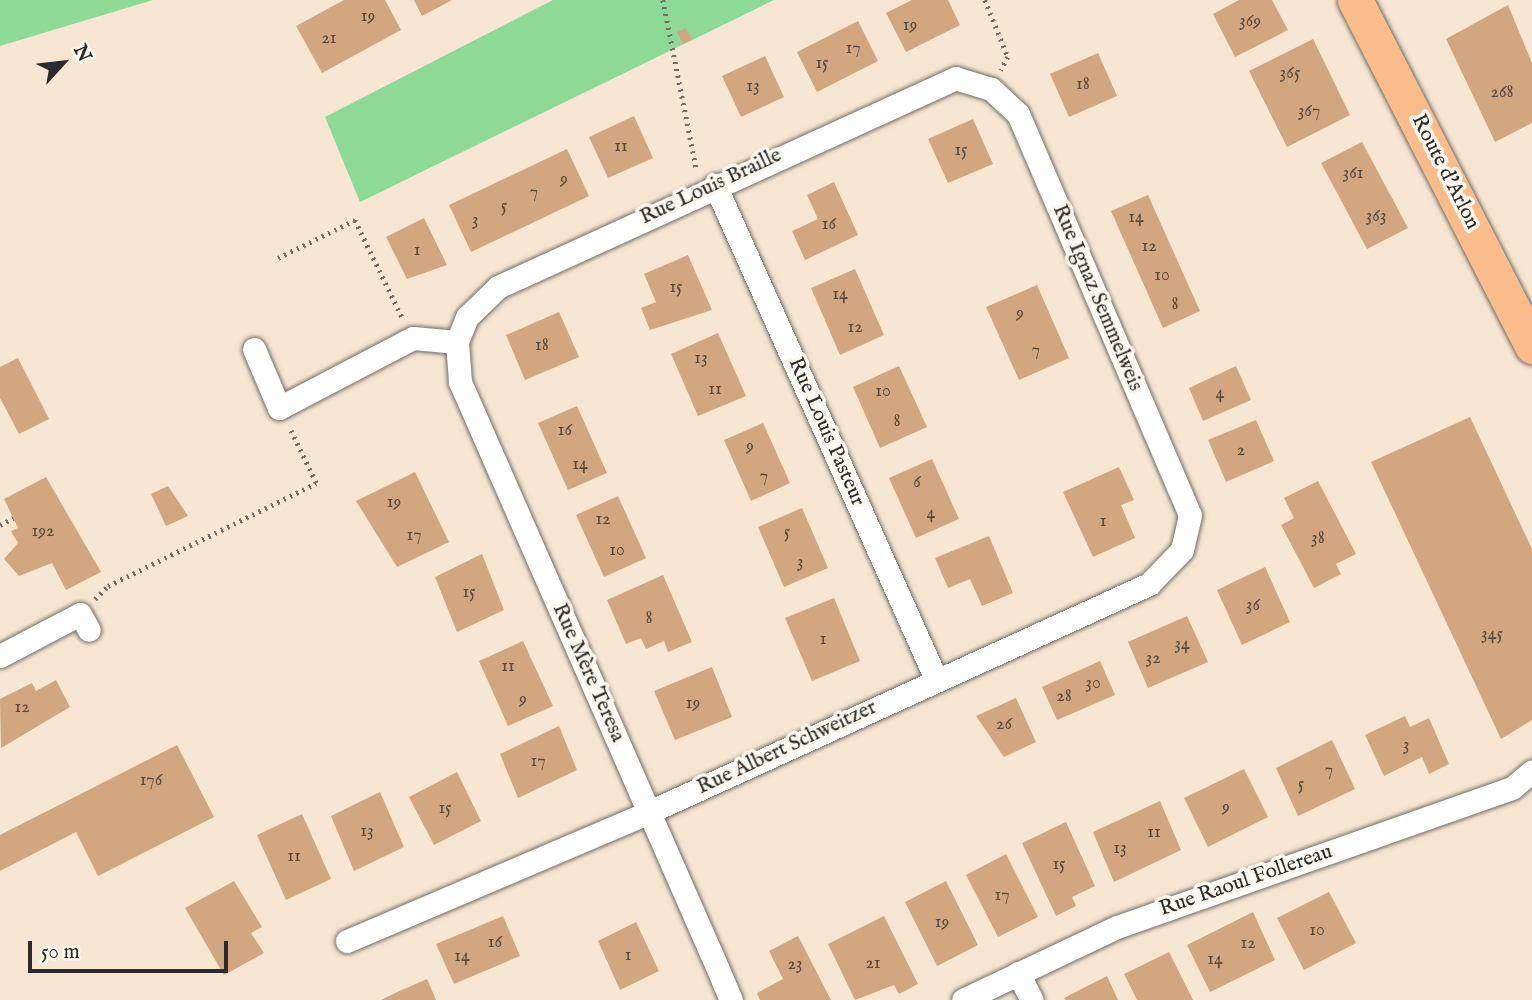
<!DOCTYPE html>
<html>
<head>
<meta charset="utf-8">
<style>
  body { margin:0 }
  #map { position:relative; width:1532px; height:1000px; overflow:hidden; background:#f7e7d2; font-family:"IM FELL English",serif }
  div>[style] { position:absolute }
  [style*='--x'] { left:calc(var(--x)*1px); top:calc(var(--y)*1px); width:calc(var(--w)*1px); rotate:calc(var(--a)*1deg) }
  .green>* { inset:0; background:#8dda97 }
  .building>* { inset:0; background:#d2a67e }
  .path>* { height:4.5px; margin-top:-2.25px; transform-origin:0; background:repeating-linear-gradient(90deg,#726d65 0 2px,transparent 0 7px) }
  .roads { filter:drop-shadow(0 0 2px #726d65) drop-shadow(0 0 2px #726d65) }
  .street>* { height:23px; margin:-11.5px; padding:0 11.5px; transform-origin:11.5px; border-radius:11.5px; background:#fff }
  .primary>* { height:35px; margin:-17.5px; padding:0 17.5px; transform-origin:17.5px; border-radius:17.5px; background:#f9bc8a }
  span { translate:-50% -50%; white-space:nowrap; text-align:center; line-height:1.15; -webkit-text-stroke:7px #fbf7ec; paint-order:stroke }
  .number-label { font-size:18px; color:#554a40 }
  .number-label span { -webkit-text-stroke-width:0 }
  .street-label { font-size:21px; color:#2b2b2b }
  .north { position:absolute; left:28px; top:28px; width:70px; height:70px; -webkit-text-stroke:5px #fbf7ec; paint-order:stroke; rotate:63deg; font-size:19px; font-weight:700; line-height:28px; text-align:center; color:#2b2b2b }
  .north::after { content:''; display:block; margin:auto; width:24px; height:32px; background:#2b2b2b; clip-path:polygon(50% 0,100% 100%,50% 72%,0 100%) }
  .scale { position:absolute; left:28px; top:941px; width:200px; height:32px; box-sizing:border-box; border:4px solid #2b2b2b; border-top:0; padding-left:9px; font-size:21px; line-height:24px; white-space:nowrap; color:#2b2b2b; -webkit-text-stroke:5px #fbf7ec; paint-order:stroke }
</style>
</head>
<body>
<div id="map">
  <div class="green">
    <i style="clip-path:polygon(0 0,153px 0,0 46px)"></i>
    <i style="clip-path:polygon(553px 0,774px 0,360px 202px,325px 117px)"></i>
  </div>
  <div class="building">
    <i style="clip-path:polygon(344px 0,385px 0,401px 30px,322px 73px,296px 26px)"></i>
    <i style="clip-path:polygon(414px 0,452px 0,422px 16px)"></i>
    <i style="clip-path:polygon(912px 0,948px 0,960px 25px,906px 52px,886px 13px)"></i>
    <i style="clip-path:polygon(1239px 0,1272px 0,1288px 30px,1235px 57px,1213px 14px)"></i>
    <i style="clip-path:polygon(1508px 5px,1532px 63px,1532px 123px,1495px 142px,1446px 39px)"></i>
    <i style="clip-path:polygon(858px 21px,878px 61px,817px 92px,797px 52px)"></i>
    <i style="clip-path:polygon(686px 28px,692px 40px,683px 44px,677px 32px)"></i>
    <i style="clip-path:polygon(1313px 39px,1350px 115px,1287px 147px,1249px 71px)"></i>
    <i style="clip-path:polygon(1098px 53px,1117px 96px,1069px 117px,1050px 74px)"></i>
    <i style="clip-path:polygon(765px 56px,784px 97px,741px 117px,722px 76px)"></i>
    <i style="clip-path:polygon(634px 116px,653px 158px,608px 178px,589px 137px)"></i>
    <i style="clip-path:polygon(973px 119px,993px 164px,948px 183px,928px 139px)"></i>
    <i style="clip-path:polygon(1362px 142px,1408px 228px,1367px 249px,1321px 163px)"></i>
    <i style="clip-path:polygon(567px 149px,589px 196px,471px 252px,449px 205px)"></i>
    <i style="clip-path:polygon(834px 182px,858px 235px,805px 260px,792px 231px,818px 219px,807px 195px)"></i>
    <i style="clip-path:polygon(1148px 195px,1200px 311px,1163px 328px,1111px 211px)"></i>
    <i style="clip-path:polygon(424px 218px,447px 265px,407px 279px,386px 237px)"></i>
    <i style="clip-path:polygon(688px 255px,712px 310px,650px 330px,641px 308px,656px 302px,644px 274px)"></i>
    <i style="clip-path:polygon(855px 269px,884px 335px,840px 355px,811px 288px)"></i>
    <i style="clip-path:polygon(1037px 285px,1069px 358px,1019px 380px,986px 307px)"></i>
    <i style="clip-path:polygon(559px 312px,579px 357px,525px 380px,506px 335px)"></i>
    <i style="clip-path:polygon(718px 333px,746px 396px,698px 416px,671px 354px)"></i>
    <i style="clip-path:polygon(18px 358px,49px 419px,19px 434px,0 398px,0 367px)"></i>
    <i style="clip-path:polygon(899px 366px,927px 427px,880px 448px,853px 387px)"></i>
    <i style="clip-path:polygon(1236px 366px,1251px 400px,1203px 421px,1189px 388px)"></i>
    <i style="clip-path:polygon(577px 406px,607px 473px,568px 490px,538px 423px)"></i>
    <i style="clip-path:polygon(1470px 417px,1532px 549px,1532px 720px,1501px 739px,1371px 462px)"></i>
    <i style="clip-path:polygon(1256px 420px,1274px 461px,1226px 482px,1208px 440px)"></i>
    <i style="clip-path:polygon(763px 423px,790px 483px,751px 501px,724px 440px)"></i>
    <i style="clip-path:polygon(932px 459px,959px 519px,916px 538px,889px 478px)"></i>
    <i style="clip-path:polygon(1119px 467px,1134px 500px,1121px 505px,1135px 538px,1093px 557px,1063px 492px)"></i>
    <i style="clip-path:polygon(415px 472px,449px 542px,397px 567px,356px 501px)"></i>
    <i style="clip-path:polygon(46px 477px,101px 572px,66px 590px,52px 563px,19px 576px,4px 559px,18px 543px,11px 531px,18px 528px,4px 499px)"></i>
    <i style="clip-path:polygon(1318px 481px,1356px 554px,1336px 564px,1341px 574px,1314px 588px,1281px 525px,1294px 518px,1284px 498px)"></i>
    <i style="clip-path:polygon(168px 486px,188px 516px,166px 526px,151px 494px)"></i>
    <i style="clip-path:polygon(618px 496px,646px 558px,604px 577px,576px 515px)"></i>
    <i style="clip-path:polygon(802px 508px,828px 568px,784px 587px,758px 527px)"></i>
    <i style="clip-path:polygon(989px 536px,1013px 593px,982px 606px,970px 579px,948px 588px,935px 558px)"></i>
    <i style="clip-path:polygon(482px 554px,504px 610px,457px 632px,435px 577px)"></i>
    <i style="clip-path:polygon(1265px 567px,1290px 622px,1242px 645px,1217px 590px)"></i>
    <i style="clip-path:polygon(663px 575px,692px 642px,668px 652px,664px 641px,646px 649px,641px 638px,626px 644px,607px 600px)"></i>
    <i style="clip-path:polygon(834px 598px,860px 661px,812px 681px,785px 618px)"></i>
    <i style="clip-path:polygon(1187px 616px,1208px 662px,1148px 688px,1128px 642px)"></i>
    <i style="clip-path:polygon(523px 641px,553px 706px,508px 726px,479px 661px)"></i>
    <i style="clip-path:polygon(1100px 661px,1115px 695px,1057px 720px,1042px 687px)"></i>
    <i style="clip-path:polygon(712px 667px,732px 717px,675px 740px,654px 691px)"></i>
    <i style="clip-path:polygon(56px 680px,70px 707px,1px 748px,0 699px,32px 683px,36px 691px)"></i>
    <i style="clip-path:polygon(1016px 698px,1036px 742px,1004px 757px,976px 716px)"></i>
    <i style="clip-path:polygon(1405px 716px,1410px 727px,1429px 718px,1449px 764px,1429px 774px,1422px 757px,1384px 776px,1365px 735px)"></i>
    <i style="clip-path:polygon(559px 726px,577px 770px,518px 798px,500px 754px)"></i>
    <i style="clip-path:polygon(1332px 740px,1355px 789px,1298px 816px,1276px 768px)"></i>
    <i style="clip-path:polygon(177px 745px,214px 817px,98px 876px,76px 832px,0 871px,0 835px)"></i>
    <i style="clip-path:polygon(1244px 769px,1268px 817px,1208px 847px,1184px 798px)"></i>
    <i style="clip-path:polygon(457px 772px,481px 821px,434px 845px,409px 797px)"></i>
    <i style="clip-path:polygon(380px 792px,404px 847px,354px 871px,331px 816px)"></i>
    <i style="clip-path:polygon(1160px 801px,1181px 850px,1114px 882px,1093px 832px)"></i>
    <i style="clip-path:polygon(302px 814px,331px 879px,286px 900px,257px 835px)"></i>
    <i style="clip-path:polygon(1066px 822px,1095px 886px,1072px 897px,1076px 906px,1056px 916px,1022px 843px)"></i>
    <i style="clip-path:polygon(1006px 854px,1038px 917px,998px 937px,966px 875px)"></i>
    <i style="clip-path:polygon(234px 881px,262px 927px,251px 933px,264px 953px,224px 975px,185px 908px)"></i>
    <i style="clip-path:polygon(946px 881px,978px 945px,937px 966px,905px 902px)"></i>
    <i style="clip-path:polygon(1329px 892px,1356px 943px,1304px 970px,1277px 918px)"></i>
    <i style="clip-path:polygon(1253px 912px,1275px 960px,1210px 992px,1187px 945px)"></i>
    <i style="clip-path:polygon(503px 916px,520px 956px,454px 984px,436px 944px)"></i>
    <i style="clip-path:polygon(884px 916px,918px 984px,899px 994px,894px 985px,855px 1000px,828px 944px)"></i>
    <i style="clip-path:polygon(636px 922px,659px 971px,620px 990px,598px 941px)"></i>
    <i style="clip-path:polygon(798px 936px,831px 1000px,760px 1000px,757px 993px,783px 979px,769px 951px)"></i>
    <i style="clip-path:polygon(1169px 952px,1193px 1000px,1137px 1000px,1124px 974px)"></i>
    <i style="clip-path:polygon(1107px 976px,1118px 1000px,1065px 1000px,1064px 998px)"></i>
    <i style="clip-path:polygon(427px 979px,436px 1000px,381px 1000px,395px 993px)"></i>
  </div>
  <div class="path">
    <i style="--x:663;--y:0;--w:174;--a:78.8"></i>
    <i style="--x:985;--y:0;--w:61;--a:68"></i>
    <i style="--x:1008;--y:57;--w:15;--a:118"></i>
    <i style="--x:278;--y:258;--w:86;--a:-26.3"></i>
    <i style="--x:355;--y:220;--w:110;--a:64.1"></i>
    <i style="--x:0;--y:525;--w:15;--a:-28"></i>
    <i style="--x:95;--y:599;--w:18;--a:-45"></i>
    <i style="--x:108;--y:586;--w:232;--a:-26.3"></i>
    <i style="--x:316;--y:483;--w:62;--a:-115.7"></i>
  </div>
  <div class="roads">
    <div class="street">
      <i style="--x:715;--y:185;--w:541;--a:65.9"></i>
      <i style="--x:254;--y:349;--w:64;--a:67"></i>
      <i style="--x:279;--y:408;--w:151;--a:-27.6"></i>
      <i style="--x:413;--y:338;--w:44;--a:5.2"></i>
      <i style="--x:0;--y:656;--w:90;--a:-27.7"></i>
      <i style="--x:80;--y:614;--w:18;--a:61"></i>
      <i style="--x:347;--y:941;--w:328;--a:-23.1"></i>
      <i style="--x:649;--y:812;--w:550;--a:-24.51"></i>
      <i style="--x:1149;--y:584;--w:47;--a:-45.9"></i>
      <i style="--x:1182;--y:550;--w:36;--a:-77"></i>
      <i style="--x:1190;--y:515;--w:436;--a:-113.2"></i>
      <i style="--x:1018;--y:114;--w:37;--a:-137"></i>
      <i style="--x:991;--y:89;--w:37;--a:-163"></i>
      <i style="--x:956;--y:78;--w:503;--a:155.47"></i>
      <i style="--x:498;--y:287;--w:43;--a:135.9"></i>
      <i style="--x:467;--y:317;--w:27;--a:112"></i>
      <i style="--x:457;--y:342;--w:40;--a:85.7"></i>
      <i style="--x:460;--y:382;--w:470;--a:66.3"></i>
      <i style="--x:649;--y:812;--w:154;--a:66.3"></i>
      <i style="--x:711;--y:953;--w:51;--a:66.9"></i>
      <i style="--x:1018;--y:973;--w:30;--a:63"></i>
      <i style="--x:963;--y:1000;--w:170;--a:-25.4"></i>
      <i style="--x:1117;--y:927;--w:419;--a:-19.4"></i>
      <i style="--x:1512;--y:788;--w:26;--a:-40"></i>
    </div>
    <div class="primary">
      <i style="--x:1355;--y:0;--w:389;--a:62.9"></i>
    </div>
  </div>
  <div class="number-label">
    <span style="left:368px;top:17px">19</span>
    <span style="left:1250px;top:22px">369</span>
    <span style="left:910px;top:26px">19</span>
    <span style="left:329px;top:39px">21</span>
    <span style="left:853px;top:49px">17</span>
    <span style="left:822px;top:64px">15</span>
    <span style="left:1290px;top:74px">365</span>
    <span style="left:1083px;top:85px">18</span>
    <span style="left:753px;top:87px">13</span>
    <span style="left:1502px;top:93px">268</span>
    <span style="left:1309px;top:112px">367</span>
    <span style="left:621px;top:147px">11</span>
    <span style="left:961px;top:151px">15</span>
    <span style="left:1353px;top:174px">361</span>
    <span style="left:564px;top:180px">9</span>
    <span style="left:534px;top:193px">7</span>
    <span style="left:504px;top:207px">5</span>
    <span style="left:1376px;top:217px">363</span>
    <span style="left:1136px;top:218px">14</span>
    <span style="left:475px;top:221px">3</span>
    <span style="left:829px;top:225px">16</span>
    <span style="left:1149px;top:247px">12</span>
    <span style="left:417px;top:251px">1</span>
    <span style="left:1162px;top:276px">10</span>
    <span style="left:676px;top:288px">15</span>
    <span style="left:840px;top:295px">14</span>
    <span style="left:1175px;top:305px">8</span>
    <span style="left:1020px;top:314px">9</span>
    <span style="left:855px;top:328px">12</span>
    <span style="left:542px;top:346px">18</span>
    <span style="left:1036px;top:351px">7</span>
    <span style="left:701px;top:359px">13</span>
    <span style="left:715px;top:390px">11</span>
    <span style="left:883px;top:392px">10</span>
    <span style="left:1220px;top:394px">4</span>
    <span style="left:897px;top:422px">8</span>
    <span style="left:565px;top:431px">16</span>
    <span style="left:750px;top:447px">9</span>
    <span style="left:1241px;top:451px">2</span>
    <span style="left:580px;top:465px">14</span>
    <span style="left:764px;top:477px">7</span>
    <span style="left:917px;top:483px">6</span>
    <span style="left:394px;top:503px">19</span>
    <span style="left:931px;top:514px">4</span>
    <span style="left:603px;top:520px">12</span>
    <span style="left:1103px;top:522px">1</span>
    <span style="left:43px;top:532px">192</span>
    <span style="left:787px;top:533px">5</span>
    <span style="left:414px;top:536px">17</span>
    <span style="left:1318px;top:539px">38</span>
    <span style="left:617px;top:551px">10</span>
    <span style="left:800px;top:563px">3</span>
    <span style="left:469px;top:593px">15</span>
    <span style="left:1253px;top:606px">36</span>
    <span style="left:649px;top:619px">8</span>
    <span style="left:1492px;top:635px">345</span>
    <span style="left:823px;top:640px">1</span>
    <span style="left:1182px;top:645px">34</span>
    <span style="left:1153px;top:659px">32</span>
    <span style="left:508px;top:667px">11</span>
    <span style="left:1093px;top:684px">30</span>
    <span style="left:1064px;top:697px">28</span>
    <span style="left:523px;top:700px">9</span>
    <span style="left:693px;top:704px">19</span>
    <span style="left:22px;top:708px">12</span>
    <span style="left:1004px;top:725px">26</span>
    <span style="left:1406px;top:746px">3</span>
    <span style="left:538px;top:762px">17</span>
    <span style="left:1329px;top:771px">7</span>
    <span style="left:151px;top:781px">176</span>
    <span style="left:1301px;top:785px">5</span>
    <span style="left:1226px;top:808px">9</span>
    <span style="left:445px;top:809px">15</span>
    <span style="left:367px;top:832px">13</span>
    <span style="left:1154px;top:833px">11</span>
    <span style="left:1120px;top:849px">13</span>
    <span style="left:294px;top:857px">11</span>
    <span style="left:1059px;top:865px">15</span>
    <span style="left:1002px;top:896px">17</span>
    <span style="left:942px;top:923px">19</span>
    <span style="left:1317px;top:931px">10</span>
    <span style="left:495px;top:943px">16</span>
    <span style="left:1248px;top:944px">12</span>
    <span style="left:628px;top:956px">1</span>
    <span style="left:462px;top:957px">14</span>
    <span style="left:1215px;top:960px">14</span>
    <span style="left:873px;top:964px">21</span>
    <span style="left:795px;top:965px">23</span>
  </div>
  <div class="street-label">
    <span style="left:1445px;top:172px;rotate:63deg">Route d'Arlon</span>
    <span style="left:711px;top:187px;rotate:-25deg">Rue Louis Braille</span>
    <span style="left:1097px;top:298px;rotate:67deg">Rue Ignaz Semmelweis</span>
    <span style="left:826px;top:432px;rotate:66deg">Rue Louis Pasteur</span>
    <span style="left:588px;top:673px;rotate:66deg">Rue Mère Teresa</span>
    <span style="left:787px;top:748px;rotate:-25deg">Rue Albert Schweitzer</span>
    <span style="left:1246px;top:881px;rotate:-19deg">Rue Raoul Follereau</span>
  </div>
  <div class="north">N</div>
  <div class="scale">50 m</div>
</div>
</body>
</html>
